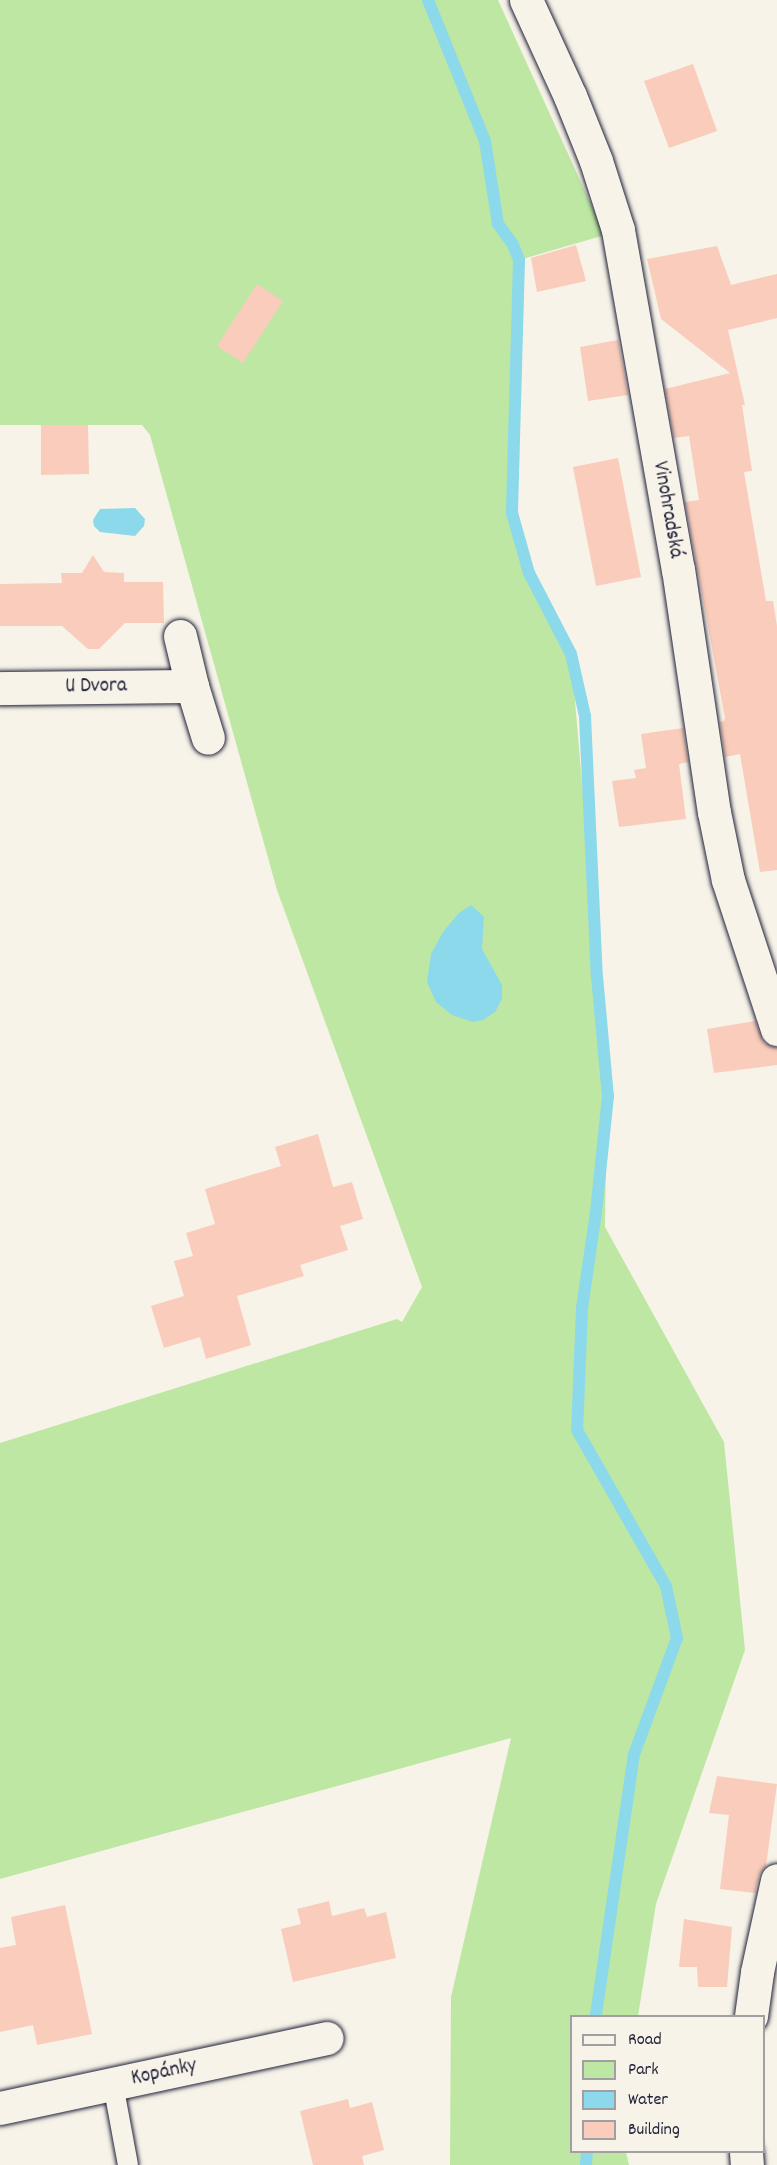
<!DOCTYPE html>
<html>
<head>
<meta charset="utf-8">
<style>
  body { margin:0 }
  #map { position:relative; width:777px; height:2165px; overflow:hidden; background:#f7f3e8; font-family:Dekko,sans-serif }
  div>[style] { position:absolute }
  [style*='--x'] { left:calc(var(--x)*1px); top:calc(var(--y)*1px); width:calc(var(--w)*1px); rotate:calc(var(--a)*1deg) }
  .green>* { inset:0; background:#bee7a3 }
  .water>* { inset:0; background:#8bd9ea }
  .stream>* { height:12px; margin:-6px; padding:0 6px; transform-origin:6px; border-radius:6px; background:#8bd9ea }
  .building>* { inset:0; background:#f9ccbb }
  .roads { filter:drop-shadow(0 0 2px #22223b) drop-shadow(0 0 2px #22223b) }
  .service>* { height:20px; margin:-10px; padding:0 10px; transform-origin:10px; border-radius:10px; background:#f7f3e8 }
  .minor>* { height:33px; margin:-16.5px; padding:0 16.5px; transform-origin:16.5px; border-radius:16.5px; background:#f7f3e8 }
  span { translate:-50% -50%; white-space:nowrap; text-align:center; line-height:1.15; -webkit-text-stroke:4.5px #f7f3e8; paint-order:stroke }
  .street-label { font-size:21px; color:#22223b }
  .legend { position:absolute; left:570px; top:2015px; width:195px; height:138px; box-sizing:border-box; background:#f7f3e8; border:2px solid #a29fa3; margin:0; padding:8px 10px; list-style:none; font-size:18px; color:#22223b }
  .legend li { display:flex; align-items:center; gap:12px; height:30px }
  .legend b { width:30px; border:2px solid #a29fa3 }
</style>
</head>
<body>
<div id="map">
  <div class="green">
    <i style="clip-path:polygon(0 0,498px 0,605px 235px,519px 260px,512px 513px,529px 573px,571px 654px,607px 1076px,605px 1227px,724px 1442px,745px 1650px,656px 1904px,638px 2016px,572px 2016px,572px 2152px,626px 2152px,629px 2165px,450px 2165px,451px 1997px,511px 1738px,0 1879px,0 1443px,397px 1319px,402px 1322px,422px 1287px,277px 890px,150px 435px,142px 425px,0 425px)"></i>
  </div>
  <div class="water">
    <i style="clip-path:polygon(135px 508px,145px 519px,144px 526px,135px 536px,100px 532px,94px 526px,93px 520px,100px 509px)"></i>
    <i style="clip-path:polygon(471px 905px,484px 917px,482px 949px,502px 985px,502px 999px,495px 1012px,483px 1020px,473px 1022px,452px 1015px,436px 1002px,427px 982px,431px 954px,443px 932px,459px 913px)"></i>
  </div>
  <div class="stream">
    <i style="--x:428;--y:0;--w:152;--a:68"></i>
    <i style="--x:485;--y:141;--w:84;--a:81.1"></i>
    <i style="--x:498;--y:224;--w:26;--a:54"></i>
    <i style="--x:513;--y:245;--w:16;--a:68"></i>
    <i style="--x:519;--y:260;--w:253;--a:91.6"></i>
    <i style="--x:512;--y:513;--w:62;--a:74.2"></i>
    <i style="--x:529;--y:573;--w:91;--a:62.6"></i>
    <i style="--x:571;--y:654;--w:64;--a:77.3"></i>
    <i style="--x:585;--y:716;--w:260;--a:87.4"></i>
    <i style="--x:597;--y:976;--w:121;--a:84.8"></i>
    <i style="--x:608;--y:1096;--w:117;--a:95.9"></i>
    <i style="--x:596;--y:1212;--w:97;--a:98.3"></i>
    <i style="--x:582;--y:1308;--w:122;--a:92.3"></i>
    <i style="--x:577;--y:1430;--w:180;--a:60.3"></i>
    <i style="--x:666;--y:1586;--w:53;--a:78.1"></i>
    <i style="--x:677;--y:1638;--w:124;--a:110.3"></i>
    <i style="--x:634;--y:1754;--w:265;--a:98.3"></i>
    <i style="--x:586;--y:2165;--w:13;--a:-86"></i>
  </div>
  <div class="building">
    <i style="clip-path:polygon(693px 64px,717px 131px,669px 148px,644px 81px)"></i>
    <i style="clip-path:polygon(576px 245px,586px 281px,537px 292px,531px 258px)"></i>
    <i style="clip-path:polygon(717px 246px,731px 285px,777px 274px,777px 318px,728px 330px,745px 405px,742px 405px,752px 471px,744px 472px,766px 601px,773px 601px,777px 626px,777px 870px,760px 872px,740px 754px,725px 757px,720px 722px,724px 721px,725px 718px,685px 502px,699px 500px,689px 436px,674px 438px,665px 389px,730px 373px,661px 319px,647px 259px)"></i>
    <i style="clip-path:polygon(257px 284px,283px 301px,243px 363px,217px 346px)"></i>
    <i style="clip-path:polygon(618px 340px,628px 395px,588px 401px,580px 347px)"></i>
    <i style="clip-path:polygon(41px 425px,88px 425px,89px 474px,41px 475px)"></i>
    <i style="clip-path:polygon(618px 458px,641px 577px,596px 586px,573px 467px)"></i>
    <i style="clip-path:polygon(93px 555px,104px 572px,124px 573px,124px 582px,163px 582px,164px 623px,125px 623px,99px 649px,88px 649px,62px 626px,0 626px,0 584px,62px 583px,61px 573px,82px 573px)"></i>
    <i style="clip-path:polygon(683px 728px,688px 762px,679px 764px,686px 819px,619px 827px,612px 781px,636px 778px,634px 770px,646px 768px,641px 734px)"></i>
    <i style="clip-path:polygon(755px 1021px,764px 1043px,777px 1047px,777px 1065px,714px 1073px,707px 1029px)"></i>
    <i style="clip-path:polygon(318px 1134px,333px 1187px,352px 1182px,363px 1219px,340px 1226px,348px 1250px,300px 1265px,304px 1276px,237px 1296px,251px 1345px,206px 1359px,200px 1337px,164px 1348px,151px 1306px,184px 1296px,174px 1261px,193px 1256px,186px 1233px,215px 1224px,205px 1189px,281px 1166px,275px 1147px)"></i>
    <i style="clip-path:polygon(717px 1776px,777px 1784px,766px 1866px,759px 1875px,755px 1893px,720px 1889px,729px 1815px,709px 1813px)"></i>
    <i style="clip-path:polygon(329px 1901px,332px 1916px,364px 1908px,367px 1917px,386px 1912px,396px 1958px,293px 1982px,281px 1929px,301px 1924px,297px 1909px)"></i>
    <i style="clip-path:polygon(65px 1905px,92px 2034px,37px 2045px,33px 2025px,0 2032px,0 1948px,16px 1945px,11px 1917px)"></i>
    <i style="clip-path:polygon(684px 1919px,732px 1927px,727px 1987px,698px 1987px,697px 1967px,679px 1967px)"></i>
    <i style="clip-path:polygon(348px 2099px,350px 2108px,372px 2102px,384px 2150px,362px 2156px,364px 2165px,313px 2165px,300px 2111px)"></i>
  </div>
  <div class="roads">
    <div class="service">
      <i style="--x:113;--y:2084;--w:82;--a:79.5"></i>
    </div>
    <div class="minor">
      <i style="--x:526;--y:0;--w:106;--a:65.4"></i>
      <i style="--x:570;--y:96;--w:70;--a:68.2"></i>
      <i style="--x:596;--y:161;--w:72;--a:72.3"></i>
      <i style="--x:618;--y:230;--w:344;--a:80"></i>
      <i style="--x:678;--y:569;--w:246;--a:81.6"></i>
      <i style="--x:714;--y:812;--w:69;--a:78.4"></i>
      <i style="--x:728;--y:880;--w:157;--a:71.8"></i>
      <i style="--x:180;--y:636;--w:51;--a:76.5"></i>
      <i style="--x:192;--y:686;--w:54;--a:72.9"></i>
      <i style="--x:0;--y:688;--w:192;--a:-0.6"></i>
      <i style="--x:751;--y:2016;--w:44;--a:-82.2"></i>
      <i style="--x:757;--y:1972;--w:94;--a:-77.7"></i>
      <i style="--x:0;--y:2108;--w:334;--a:-12.1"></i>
      <i style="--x:746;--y:2152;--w:13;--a:86"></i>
    </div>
  </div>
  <div class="street-label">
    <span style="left:667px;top:510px;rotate:80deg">Vinohradská</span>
    <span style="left:96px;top:687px;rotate:-1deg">U Dvora</span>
    <span style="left:164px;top:2073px;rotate:-12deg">Kopánky</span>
  </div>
  <ul class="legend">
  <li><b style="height:8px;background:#f7f3e8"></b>Road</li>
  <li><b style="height:16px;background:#bee7a3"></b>Park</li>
  <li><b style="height:16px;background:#8bd9ea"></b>Water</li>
  <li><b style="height:16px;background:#f9ccbb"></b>Building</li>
  </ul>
</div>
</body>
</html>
